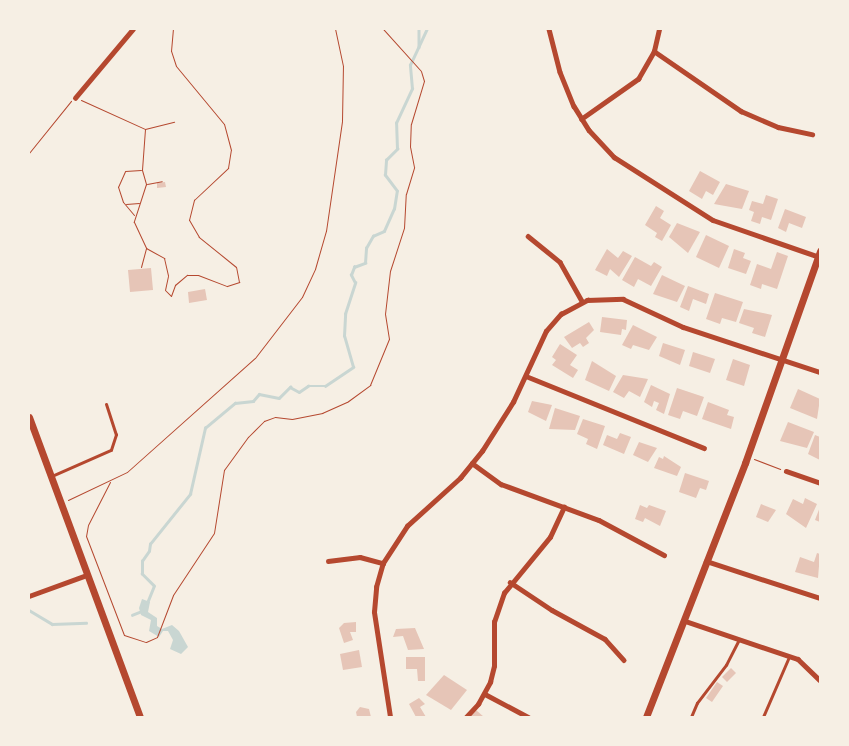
<!DOCTYPE html>
<html>
<head>
<meta charset="utf-8">
<style>
  body { margin:0 }
  #map { position:relative; width:849px; height:746px; overflow:hidden; background:#f6efe4; font-family:Arial,sans-serif }
  div>[style] { position:absolute }
  [style*='--x'] { left:calc(var(--x)*1px); top:calc(var(--y)*1px); width:calc(var(--w)*1px); rotate:calc(var(--a)*1deg) }
  .water>* { inset:0; background:#c9d6d2 }
  .stream>* { height:2.5px; margin:-1.25px; padding:0 1.25px; transform-origin:1.25px; border-radius:1.25px; background:#c9d6d2 }
  .building>* { inset:0; background:#e6c5b7 }
  .path>* { height:1px; margin:-0.5px; padding:0 0.5px; transform-origin:0.5px; border-radius:0.5px; background:#b5482f }
  .service>* { height:2.5px; margin:-1.25px; padding:0 1.25px; transform-origin:1.25px; border-radius:1.25px; background:#b5482f }
  .minor>* { height:4.5px; margin:-2.25px; padding:0 2.25px; transform-origin:2.25px; border-radius:2.25px; background:#b5482f }
  .secondary>* { height:7px; margin:-3.5px; padding:0 3.5px; transform-origin:3.5px; border-radius:3.5px; background:#b5482f }
  span { translate:-50% -50%; white-space:nowrap; text-align:center; line-height:1.15; -webkit-text-stroke:4.5px #f6efe4; paint-order:stroke }
  .frame { position:absolute; inset:0; border:30px solid #f6efe4; pointer-events:none }
</style>
</head>
<body>
<div id="map">
  <div class="water">
    <i style="clip-path:polygon(142px 599px,150px 602px,148px 612px,157px 618px,157px 626px,162px 629px,172px 625px,179px 631px,188px 647px,181px 654px,170px 649px,173px 640px,168px 631px,163px 631px,159px 637px,149px 631px,151px 620px,141px 615px,139px 608px)"></i>
  </div>
  <div class="stream">
    <i style="--x:419;--y:29;--w:18;--a:90"></i>
    <i style="--x:147;--y:603;--w:18;--a:-68"></i>
    <i style="--x:154;--y:586;--w:17;--a:-135"></i>
    <i style="--x:142;--y:574;--w:13;--a:-90"></i>
    <i style="--x:142;--y:561;--w:12;--a:-55"></i>
    <i style="--x:149;--y:551;--w:7;--a:-82"></i>
    <i style="--x:150;--y:544;--w:64;--a:-51.3"></i>
    <i style="--x:190;--y:494;--w:68;--a:-77.2"></i>
    <i style="--x:205;--y:428;--w:39;--a:-40"></i>
    <i style="--x:235;--y:403;--w:18;--a:-6"></i>
    <i style="--x:253;--y:401;--w:9;--a:-49"></i>
    <i style="--x:259;--y:394;--w:20;--a:11"></i>
    <i style="--x:279;--y:398;--w:16;--a:-45"></i>
    <i style="--x:290;--y:387;--w:10;--a:29"></i>
    <i style="--x:299;--y:392;--w:11;--a:-34"></i>
    <i style="--x:308;--y:386;--w:17;--a:0"></i>
    <i style="--x:325;--y:386;--w:34;--a:-34"></i>
    <i style="--x:353;--y:367;--w:32;--a:-106"></i>
    <i style="--x:344;--y:336;--w:22;--a:-87"></i>
    <i style="--x:345;--y:314;--w:33;--a:-72"></i>
    <i style="--x:355;--y:283;--w:9;--a:-117"></i>
    <i style="--x:351;--y:275;--w:9;--a:-69"></i>
    <i style="--x:354;--y:267;--w:12;--a:-20"></i>
    <i style="--x:365;--y:263;--w:15;--a:-86"></i>
    <i style="--x:366;--y:248;--w:14;--a:-60"></i>
    <i style="--x:373;--y:236;--w:12;--a:-24"></i>
    <i style="--x:384;--y:231;--w:24;--a:-66"></i>
    <i style="--x:394;--y:209;--w:18;--a:-81"></i>
    <i style="--x:397;--y:191;--w:20;--a:-127"></i>
    <i style="--x:385;--y:175;--w:15;--a:-86"></i>
    <i style="--x:386;--y:160;--w:16;--a:-45"></i>
    <i style="--x:397;--y:149;--w:26;--a:-92"></i>
    <i style="--x:396;--y:123;--w:38;--a:-65"></i>
    <i style="--x:412;--y:89;--w:24;--a:-95"></i>
    <i style="--x:410;--y:65;--w:40;--a:-65"></i>
    <i style="--x:29;--y:610;--w:27;--a:31"></i>
    <i style="--x:52;--y:624;--w:34;--a:-2"></i>
    <i style="--x:132;--y:615;--w:11;--a:-22"></i>
  </div>
  <div class="building">
    <i style="clip-path:polygon(700px 171px,720px 182px,713px 195px,706px 191px,702px 199px,689px 191px)"></i>
    <i style="clip-path:polygon(165px 182px,166px 187px,157px 188px,157px 183px)"></i>
    <i style="clip-path:polygon(726px 184px,749px 191px,742px 209px,714px 204px)"></i>
    <i style="clip-path:polygon(766px 195px,778px 199px,771px 220px,762px 217px,760px 224px,751px 221px,754px 212px,749px 210px,752px 201px,763px 204px)"></i>
    <i style="clip-path:polygon(656px 206px,664px 211px,660px 218px,671px 225px,662px 241px,655px 237px,657px 233px,645px 225px)"></i>
    <i style="clip-path:polygon(785px 209px,806px 217px,802px 228px,789px 223px,786px 232px,778px 228px)"></i>
    <i style="clip-path:polygon(677px 223px,700px 232px,688px 253px,669px 237px)"></i>
    <i style="clip-path:polygon(706px 235px,729px 246px,719px 268px,696px 257px)"></i>
    <i style="clip-path:polygon(607px 249px,618px 258px,623px 251px,632px 256px,619px 277px,610px 269px,607px 276px,595px 270px)"></i>
    <i style="clip-path:polygon(734px 249px,745px 253px,743px 258px,751px 261px,746px 274px,728px 268px)"></i>
    <i style="clip-path:polygon(777px 252px,788px 256px,777px 289px,762px 284px,761px 289px,750px 285px,757px 264px,771px 269px)"></i>
    <i style="clip-path:polygon(635px 257px,651px 266px,654px 262px,662px 267px,651px 286px,638px 279px,634px 287px,622px 280px)"></i>
    <i style="clip-path:polygon(151px 268px,153px 290px,130px 292px,128px 270px)"></i>
    <i style="clip-path:polygon(662px 275px,685px 286px,677px 302px,653px 294px)"></i>
    <i style="clip-path:polygon(688px 286px,709px 294px,706px 304px,693px 299px,689px 311px,680px 307px)"></i>
    <i style="clip-path:polygon(205px 289px,207px 300px,189px 303px,188px 292px)"></i>
    <i style="clip-path:polygon(715px 293px,743px 302px,736px 322px,722px 318px,720px 324px,706px 319px)"></i>
    <i style="clip-path:polygon(744px 309px,772px 315px,765px 337px,752px 333px,754px 328px,739px 323px)"></i>
    <i style="clip-path:polygon(602px 317px,627px 320px,626px 330px,622px 329px,621px 335px,600px 332px)"></i>
    <i style="clip-path:polygon(589px 322px,594px 330px,586px 338px,589px 343px,583px 347px,580px 343px,572px 348px,564px 337px)"></i>
    <i style="clip-path:polygon(633px 325px,657px 337px,649px 350px,633px 345px,631px 349px,622px 345px)"></i>
    <i style="clip-path:polygon(663px 343px,685px 350px,680px 365px,659px 356px)"></i>
    <i style="clip-path:polygon(560px 344px,577px 355px,570px 365px,578px 370px,573px 378px,552px 365px,556px 360px,552px 357px)"></i>
    <i style="clip-path:polygon(693px 352px,715px 359px,710px 373px,689px 366px)"></i>
    <i style="clip-path:polygon(733px 359px,750px 365px,744px 386px,726px 380px)"></i>
    <i style="clip-path:polygon(592px 361px,616px 376px,609px 391px,585px 380px)"></i>
    <i style="clip-path:polygon(623px 375px,648px 379px,640px 397px,629px 391px,624px 398px,613px 392px)"></i>
    <i style="clip-path:polygon(651px 385px,670px 394px,664px 414px,656px 410px,659px 403px,654px 401px,652px 407px,644px 402px)"></i>
    <i style="clip-path:polygon(677px 388px,704px 397px,697px 416px,683px 411px,680px 419px,668px 415px)"></i>
    <i style="clip-path:polygon(798px 389px,820px 399px,817px 419px,790px 408px)"></i>
    <i style="clip-path:polygon(532px 401px,552px 405px,546px 421px,528px 412px)"></i>
    <i style="clip-path:polygon(708px 402px,729px 410px,727px 415px,734px 417px,731px 429px,702px 419px)"></i>
    <i style="clip-path:polygon(555px 408px,580px 416px,575px 430px,549px 429px)"></i>
    <i style="clip-path:polygon(583px 419px,605px 426px,597px 449px,586px 444px,588px 439px,577px 434px)"></i>
    <i style="clip-path:polygon(788px 422px,814px 432px,807px 448px,780px 441px)"></i>
    <i style="clip-path:polygon(620px 433px,631px 437px,624px 454px,603px 445px,607px 435px,617px 439px)"></i>
    <i style="clip-path:polygon(815px 435px,820px 437px,820px 460px,808px 454px)"></i>
    <i style="clip-path:polygon(639px 442px,657px 448px,648px 462px,633px 455px)"></i>
    <i style="clip-path:polygon(664px 456px,681px 467px,677px 476px,654px 468px,659px 457px,663px 459px)"></i>
    <i style="clip-path:polygon(685px 473px,709px 481px,706px 490px,700px 488px,696px 498px,679px 492px)"></i>
    <i style="clip-path:polygon(805px 498px,817px 504px,806px 528px,786px 514px,793px 499px,803px 504px)"></i>
    <i style="clip-path:polygon(761px 504px,776px 510px,768px 522px,756px 517px)"></i>
    <i style="clip-path:polygon(640px 505px,647px 508px,649px 505px,666px 511px,660px 526px,645px 518px,643px 522px,635px 519px)"></i>
    <i style="clip-path:polygon(820px 507px,820px 522px,815px 520px)"></i>
    <i style="clip-path:polygon(817px 553px,820px 554px,818px 578px,795px 572px,800px 557px,814px 562px)"></i>
    <i style="clip-path:polygon(356px 622px,356px 632px,350px 632px,353px 640px,344px 643px,339px 628px,344px 623px)"></i>
    <i style="clip-path:polygon(415px 628px,424px 649px,408px 650px,403px 636px,393px 637px,396px 629px)"></i>
    <i style="clip-path:polygon(359px 650px,362px 667px,343px 670px,340px 654px)"></i>
    <i style="clip-path:polygon(406px 657px,425px 657px,425px 681px,418px 681px,417px 669px,406px 669px)"></i>
    <i style="clip-path:polygon(731px 668px,736px 673px,727px 682px,722px 677px)"></i>
    <i style="clip-path:polygon(444px 675px,467px 690px,451px 710px,426px 695px)"></i>
    <i style="clip-path:polygon(717px 682px,723px 686px,712px 702px,706px 698px)"></i>
    <i style="clip-path:polygon(419px 698px,425px 704px,420px 707px,426px 717px,416px 717px,409px 704px)"></i>
    <i style="clip-path:polygon(360px 707px,369px 709px,371px 717px,357px 717px,356px 712px)"></i>
    <i style="clip-path:polygon(476px 710px,484px 717px,468px 717px)"></i>
  </div>
  <div class="path">
    <i style="--x:81;--y:100;--w:70;--a:24.4"></i>
    <i style="--x:145;--y:129;--w:41;--a:94.2"></i>
    <i style="--x:142;--y:170;--w:15;--a:74"></i>
    <i style="--x:146;--y:184;--w:40;--a:108"></i>
    <i style="--x:134;--y:222;--w:29;--a:65"></i>
    <i style="--x:146;--y:248;--w:21;--a:29"></i>
    <i style="--x:164;--y:258;--w:18;--a:77"></i>
    <i style="--x:168;--y:276;--w:14;--a:102"></i>
    <i style="--x:165;--y:290;--w:8;--a:45"></i>
    <i style="--x:171;--y:296;--w:12;--a:-70"></i>
    <i style="--x:175;--y:285;--w:16;--a:-40"></i>
    <i style="--x:187;--y:275;--w:11;--a:0"></i>
    <i style="--x:198;--y:275;--w:31;--a:21"></i>
    <i style="--x:227;--y:286;--w:13;--a:-18"></i>
    <i style="--x:239;--y:282;--w:15;--a:-101"></i>
    <i style="--x:236;--y:267;--w:48;--a:-141"></i>
    <i style="--x:199;--y:237;--w:20;--a:-120"></i>
    <i style="--x:189;--y:220;--w:21;--a:-76"></i>
    <i style="--x:194;--y:200;--w:47;--a:-43.3"></i>
    <i style="--x:228;--y:168;--w:18;--a:-81"></i>
    <i style="--x:231;--y:150;--w:27;--a:-105"></i>
    <i style="--x:224;--y:124;--w:75;--a:-129.6"></i>
    <i style="--x:176;--y:66;--w:16;--a:-108"></i>
    <i style="--x:171;--y:51;--w:22;--a:-85"></i>
    <i style="--x:145;--y:129;--w:30;--a:-14"></i>
    <i style="--x:29;--y:153;--w:67;--a:-51.1"></i>
    <i style="--x:147;--y:184;--w:15;--a:-11"></i>
    <i style="--x:126;--y:204;--w:13;--a:-4"></i>
    <i style="--x:134;--y:215;--w:17;--a:-130"></i>
    <i style="--x:123;--y:202;--w:16;--a:-108"></i>
    <i style="--x:118;--y:187;--w:17;--a:-66"></i>
    <i style="--x:125;--y:171;--w:16;--a:-4"></i>
    <i style="--x:141;--y:267;--w:20;--a:-75"></i>
    <i style="--x:754;--y:459;--w:28;--a:21"></i>
    <i style="--x:110;--y:482;--w:48;--a:117.1"></i>
    <i style="--x:88;--y:525;--w:11;--a:100"></i>
    <i style="--x:86;--y:536;--w:106;--a:69"></i>
    <i style="--x:124;--y:635;--w:23;--a:18"></i>
    <i style="--x:146;--y:642;--w:12;--a:-24"></i>
    <i style="--x:157;--y:637;--w:45;--a:-69.1"></i>
    <i style="--x:173;--y:595;--w:74;--a:-56.5"></i>
    <i style="--x:214;--y:533;--w:64;--a:-81"></i>
    <i style="--x:224;--y:470;--w:41;--a:-54"></i>
    <i style="--x:248;--y:437;--w:23;--a:-45"></i>
    <i style="--x:264;--y:421;--w:12;--a:-20"></i>
    <i style="--x:275;--y:417;--w:17;--a:7"></i>
    <i style="--x:292;--y:419;--w:31;--a:-11"></i>
    <i style="--x:322;--y:413;--w:27;--a:-24"></i>
    <i style="--x:347;--y:402;--w:29;--a:-36"></i>
    <i style="--x:370;--y:385;--w:50;--a:-67.6"></i>
    <i style="--x:389;--y:339;--w:25;--a:-99"></i>
    <i style="--x:385;--y:314;--w:43;--a:-83.4"></i>
    <i style="--x:390;--y:271;--w:45;--a:-72"></i>
    <i style="--x:404;--y:228;--w:34;--a:-87"></i>
    <i style="--x:406;--y:194;--w:28;--a:-73"></i>
    <i style="--x:414;--y:167;--w:20;--a:-101"></i>
    <i style="--x:410;--y:147;--w:23;--a:-88"></i>
    <i style="--x:411;--y:124;--w:45;--a:-73.2"></i>
    <i style="--x:424;--y:81;--w:10;--a:-107"></i>
    <i style="--x:421;--y:71;--w:57;--a:-132.1"></i>
    <i style="--x:68;--y:500;--w:65;--a:-25.4"></i>
    <i style="--x:127;--y:472;--w:171;--a:-41.7"></i>
    <i style="--x:255;--y:358;--w:77;--a:-52.4"></i>
    <i style="--x:302;--y:297;--w:31;--a:-65"></i>
    <i style="--x:315;--y:269;--w:40;--a:-74"></i>
    <i style="--x:326;--y:231;--w:111;--a:-81.7"></i>
    <i style="--x:342;--y:121;--w:55;--a:-89"></i>
    <i style="--x:343;--y:66;--w:38;--a:-102"></i>
  </div>
  <div class="service">
    <i style="--x:52;--y:476;--w:64;--a:-23.8"></i>
    <i style="--x:111;--y:450;--w:16;--a:-72"></i>
    <i style="--x:116;--y:435;--w:32;--a:-108"></i>
    <i style="--x:691;--y:717;--w:15;--a:-67"></i>
    <i style="--x:697;--y:703;--w:48;--a:-52.7"></i>
    <i style="--x:726;--y:665;--w:28;--a:-63"></i>
    <i style="--x:763;--y:717;--w:65;--a:-66.6"></i>
  </div>
  <div class="minor">
    <i style="--x:549;--y:29;--w:44;--a:75.7"></i>
    <i style="--x:560;--y:72;--w:37;--a:68"></i>
    <i style="--x:574;--y:106;--w:28;--a:58"></i>
    <i style="--x:589;--y:130;--w:37;--a:47"></i>
    <i style="--x:614;--y:157;--w:117;--a:32.5"></i>
    <i style="--x:713;--y:220;--w:112;--a:19.2"></i>
    <i style="--x:654;--y:51;--w:106;--a:34.6"></i>
    <i style="--x:741;--y:111;--w:40;--a:23.4"></i>
    <i style="--x:778;--y:127;--w:35;--a:12"></i>
    <i style="--x:75;--y:98;--w:90;--a:-50"></i>
    <i style="--x:581;--y:119;--w:70;--a:-35.1"></i>
    <i style="--x:638;--y:79;--w:32;--a:-60"></i>
    <i style="--x:654;--y:51;--w:23;--a:-77"></i>
    <i style="--x:528;--y:236;--w:41;--a:39.1"></i>
    <i style="--x:560;--y:262;--w:45;--a:60.6"></i>
    <i style="--x:526;--y:376;--w:192;--a:22"></i>
    <i style="--x:472;--y:463;--w:36;--a:36"></i>
    <i style="--x:501;--y:484;--w:104;--a:20.2"></i>
    <i style="--x:599;--y:520;--w:74;--a:28.3"></i>
    <i style="--x:786;--y:471;--w:36;--a:19"></i>
    <i style="--x:328;--y:561;--w:32;--a:-7"></i>
    <i style="--x:360;--y:557;--w:24;--a:15"></i>
    <i style="--x:706;--y:561;--w:120;--a:18"></i>
    <i style="--x:510;--y:582;--w:50;--a:33.7"></i>
    <i style="--x:552;--y:610;--w:60;--a:28.7"></i>
    <i style="--x:605;--y:639;--w:28;--a:48"></i>
    <i style="--x:29;--y:596;--w:62;--a:-19.9"></i>
    <i style="--x:685;--y:621;--w:119;--a:18.6"></i>
    <i style="--x:798;--y:659;--w:30;--a:44"></i>
    <i style="--x:485;--y:694;--w:49;--a:28.1"></i>
    <i style="--x:390;--y:717;--w:106;--a:-98.7"></i>
    <i style="--x:374;--y:612;--w:25;--a:-85"></i>
    <i style="--x:376;--y:587;--w:25;--a:-74"></i>
    <i style="--x:383;--y:563;--w:44;--a:-57"></i>
    <i style="--x:407;--y:526;--w:72;--a:-42.2"></i>
    <i style="--x:460;--y:478;--w:35;--a:-51"></i>
    <i style="--x:482;--y:451;--w:58;--a:-57.7"></i>
    <i style="--x:513;--y:402;--w:78;--a:-65.1"></i>
    <i style="--x:546;--y:331;--w:23;--a:-49"></i>
    <i style="--x:561;--y:314;--w:30;--a:-28"></i>
    <i style="--x:587;--y:300;--w:36;--a:-2"></i>
    <i style="--x:623;--y:299;--w:66;--a:25"></i>
    <i style="--x:683;--y:327;--w:144;--a:18.2"></i>
    <i style="--x:466;--y:717;--w:18;--a:-47"></i>
    <i style="--x:478;--y:704;--w:25;--a:-61"></i>
    <i style="--x:490;--y:682;--w:16;--a:-76"></i>
    <i style="--x:494;--y:666;--w:44;--a:-90"></i>
    <i style="--x:494;--y:622;--w:31;--a:-71"></i>
    <i style="--x:504;--y:593;--w:72;--a:-50.6"></i>
    <i style="--x:550;--y:537;--w:33;--a:-65"></i>
  </div>
  <div class="secondary">
    <i style="--x:29;--y:417;--w:320;--a:69.7"></i>
    <i style="--x:646;--y:717;--w:273;--a:-68.7"></i>
    <i style="--x:745;--y:463;--w:225;--a:-70.5"></i>
  </div>
  <div class="frame"></div>
</div>
</body>
</html>
